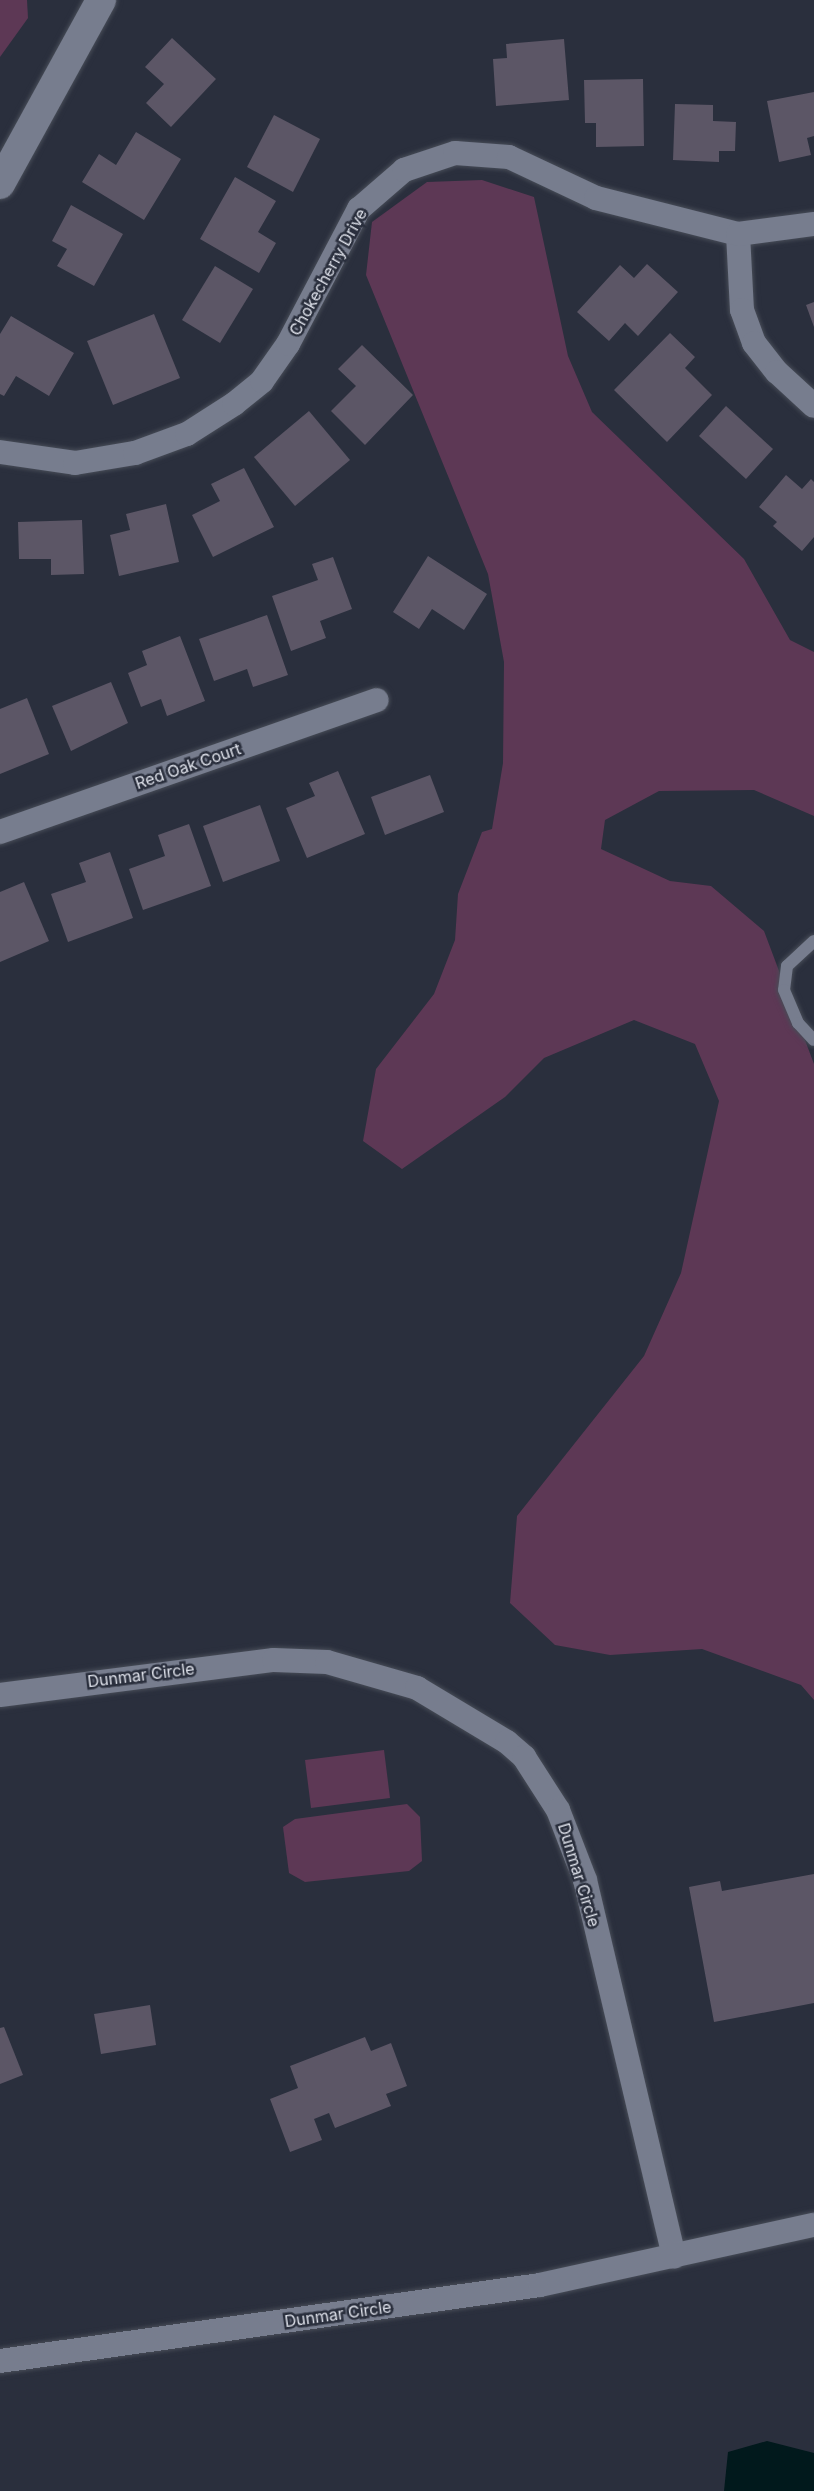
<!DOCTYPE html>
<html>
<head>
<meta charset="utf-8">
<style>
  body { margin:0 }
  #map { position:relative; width:814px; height:2491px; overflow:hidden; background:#2a2f3d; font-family:Inter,sans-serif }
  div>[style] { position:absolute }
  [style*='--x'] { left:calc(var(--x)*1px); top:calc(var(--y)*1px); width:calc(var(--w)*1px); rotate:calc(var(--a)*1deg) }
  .green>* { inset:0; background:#5d3855 }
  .water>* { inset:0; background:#01191c }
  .building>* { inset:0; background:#5c5666 }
  .roads { filter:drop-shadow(0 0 2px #474c57) drop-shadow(0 0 2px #474c57) }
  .service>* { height:12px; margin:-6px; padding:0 6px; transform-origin:6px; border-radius:6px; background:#777d8e }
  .minor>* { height:24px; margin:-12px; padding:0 12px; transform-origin:12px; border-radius:12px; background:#777d8e }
  .tertiary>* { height:30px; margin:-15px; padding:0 15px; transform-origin:15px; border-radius:15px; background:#777d8e }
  span { translate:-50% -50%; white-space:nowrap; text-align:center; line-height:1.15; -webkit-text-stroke:5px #2a2f3d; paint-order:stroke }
  .street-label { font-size:16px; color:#dee1ea }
</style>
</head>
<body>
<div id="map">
  <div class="green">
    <i style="clip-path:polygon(0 0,27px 0,28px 18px,0 57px)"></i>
    <i style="clip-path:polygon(482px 180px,534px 197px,568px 356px,592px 412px,744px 559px,790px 640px,814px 652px,814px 816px,754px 790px,659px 791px,605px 820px,601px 849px,670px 881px,711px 886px,764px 931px,814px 1064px,814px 1700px,801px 1685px,702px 1649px,610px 1655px,555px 1645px,510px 1603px,517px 1516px,644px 1356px,681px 1273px,719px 1101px,695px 1044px,634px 1020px,544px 1058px,505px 1097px,402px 1169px,363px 1141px,376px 1069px,434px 994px,455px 940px,458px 894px,482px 832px,492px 829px,503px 763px,504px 662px,488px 574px,366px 275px,372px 222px,427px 182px)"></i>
    <i style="clip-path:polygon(384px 1750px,390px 1798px,311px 1808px,305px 1760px)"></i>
    <i style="clip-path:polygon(407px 1804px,420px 1817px,422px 1861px,409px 1871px,305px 1882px,289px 1873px,283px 1827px,295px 1819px)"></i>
  </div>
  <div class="water">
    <i style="clip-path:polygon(767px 2441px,814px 2453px,814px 2491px,724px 2491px,728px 2452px)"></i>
  </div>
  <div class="building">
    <i style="clip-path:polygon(172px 38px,216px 79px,171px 127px,146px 103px,164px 84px,145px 67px)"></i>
    <i style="clip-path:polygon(564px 39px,569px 100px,496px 106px,493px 59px,507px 58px,506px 44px)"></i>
    <i style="clip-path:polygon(643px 79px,644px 146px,596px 147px,596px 123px,585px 123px,584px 80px)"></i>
    <i style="clip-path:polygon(814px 92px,814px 136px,807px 138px,811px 155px,779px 162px,767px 101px)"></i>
    <i style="clip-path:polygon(675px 104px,713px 105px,713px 121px,736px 122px,735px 151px,719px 151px,719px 162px,673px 160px)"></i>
    <i style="clip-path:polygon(274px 115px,320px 139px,293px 192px,247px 167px)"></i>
    <i style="clip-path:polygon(136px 132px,181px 159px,144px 220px,82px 182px,99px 154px,116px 165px)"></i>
    <i style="clip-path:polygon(235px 177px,276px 201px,258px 232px,276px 243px,259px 273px,200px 239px)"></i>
    <i style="clip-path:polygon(71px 205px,123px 234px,94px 286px,57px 266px,67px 249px,52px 241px)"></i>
    <i style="clip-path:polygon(647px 264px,678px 292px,638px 336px,625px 323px,609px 341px,577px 312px,620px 265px,634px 278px)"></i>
    <i style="clip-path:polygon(215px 266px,253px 289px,220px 343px,182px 320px)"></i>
    <i style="clip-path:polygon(814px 302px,814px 327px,806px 305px)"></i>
    <i style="clip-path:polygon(154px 314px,180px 378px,113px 405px,87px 341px)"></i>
    <i style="clip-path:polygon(11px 316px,74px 353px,49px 396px,16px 376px,4px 396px,0 394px,0 334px)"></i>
    <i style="clip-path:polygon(670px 333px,695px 357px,685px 368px,712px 395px,667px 442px,614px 390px)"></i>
    <i style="clip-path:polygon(362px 345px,413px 395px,365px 445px,331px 411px,356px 386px,338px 369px)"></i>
    <i style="clip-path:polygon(726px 406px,773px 449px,746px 479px,699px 436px)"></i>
    <i style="clip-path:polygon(309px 411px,350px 460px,295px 506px,254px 457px)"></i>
    <i style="clip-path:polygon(244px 468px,274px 527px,213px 557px,192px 515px,220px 501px,211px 484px)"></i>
    <i style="clip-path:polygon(786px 475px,802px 489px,811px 479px,814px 482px,814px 537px,802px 551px,773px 526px,777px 522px,759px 507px)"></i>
    <i style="clip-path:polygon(166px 504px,179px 562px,119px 576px,110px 535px,130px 530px,126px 514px)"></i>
    <i style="clip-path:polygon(82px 520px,84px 574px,51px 575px,51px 559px,19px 559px,18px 522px)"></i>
    <i style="clip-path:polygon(428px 556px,487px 594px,464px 630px,432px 609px,419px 629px,393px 612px)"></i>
    <i style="clip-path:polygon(333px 557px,352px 609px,320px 621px,326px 638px,291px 651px,272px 596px,318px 580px,312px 564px)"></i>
    <i style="clip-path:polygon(267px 615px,288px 675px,253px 687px,247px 669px,214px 681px,199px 639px)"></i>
    <i style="clip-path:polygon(180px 636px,205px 701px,167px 716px,161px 699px,141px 707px,128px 673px,147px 665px,142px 651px)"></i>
    <i style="clip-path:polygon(111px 682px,128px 723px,71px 751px,52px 706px)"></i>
    <i style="clip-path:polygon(27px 698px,49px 754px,0 774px,0 709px)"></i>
    <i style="clip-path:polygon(338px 771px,365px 834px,307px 858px,286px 808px,315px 796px,309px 783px)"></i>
    <i style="clip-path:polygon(430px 775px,444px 812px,385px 835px,371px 797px)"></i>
    <i style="clip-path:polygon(260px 805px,280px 861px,223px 882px,203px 826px)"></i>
    <i style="clip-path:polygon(189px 824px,211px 886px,143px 910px,129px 869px,165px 856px,158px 835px)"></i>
    <i style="clip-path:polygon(110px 852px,133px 918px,68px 942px,51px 894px,86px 882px,79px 863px)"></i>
    <i style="clip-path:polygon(24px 882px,49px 941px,0 962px,0 892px)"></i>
    <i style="clip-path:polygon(814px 1874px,814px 2003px,714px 2022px,689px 1887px,720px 1881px,722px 1891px)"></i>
    <i style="clip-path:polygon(150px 2005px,156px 2045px,101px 2054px,94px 2014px)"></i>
    <i style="clip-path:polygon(4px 2027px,23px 2075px,0 2084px,0 2028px)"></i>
    <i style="clip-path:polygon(365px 2037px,371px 2051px,391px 2043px,407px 2086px,386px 2094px,391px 2106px,335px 2128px,329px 2113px,314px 2119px,322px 2140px,290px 2152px,270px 2099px,298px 2088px,290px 2066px)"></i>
  </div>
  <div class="roads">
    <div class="service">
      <i style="--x:814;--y:941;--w:37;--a:137"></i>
      <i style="--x:787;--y:966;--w:24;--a:97"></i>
      <i style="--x:784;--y:990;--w:36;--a:67"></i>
      <i style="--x:798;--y:1023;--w:23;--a:47"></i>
    </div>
    <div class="minor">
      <i style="--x:738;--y:234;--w:76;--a:87"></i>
      <i style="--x:742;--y:310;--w:35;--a:70"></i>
      <i style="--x:754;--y:343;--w:37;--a:52"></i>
      <i style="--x:777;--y:372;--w:50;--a:42.6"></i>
      <i style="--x:0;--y:452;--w:76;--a:8.3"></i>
      <i style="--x:75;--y:463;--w:61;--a:-9.5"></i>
      <i style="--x:135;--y:453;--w:55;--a:-20.1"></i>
      <i style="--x:187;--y:434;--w:56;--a:-32.6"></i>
      <i style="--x:234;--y:404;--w:36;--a:-39"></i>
      <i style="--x:262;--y:381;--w:45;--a:-54.9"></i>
      <i style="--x:288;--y:344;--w:153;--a:-62.3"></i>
      <i style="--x:359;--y:209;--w:60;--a:-40.9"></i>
      <i style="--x:404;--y:170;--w:54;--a:-18.4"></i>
      <i style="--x:455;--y:153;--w:54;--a:4.2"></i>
      <i style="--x:509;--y:157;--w:96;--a:25.2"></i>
      <i style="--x:596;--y:198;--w:146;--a:14.2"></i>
      <i style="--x:738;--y:234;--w:77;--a:-7.5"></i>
      <i style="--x:0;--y:832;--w:399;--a:-19.3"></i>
      <i style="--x:0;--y:1695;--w:276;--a:-7.3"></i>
      <i style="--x:274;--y:1660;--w:53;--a:2.2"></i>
      <i style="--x:327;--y:1662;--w:94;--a:16.1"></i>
      <i style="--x:417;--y:1688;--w:105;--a:31"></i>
      <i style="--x:507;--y:1742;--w:23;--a:41"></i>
      <i style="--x:524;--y:1757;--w:63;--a:57.3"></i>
      <i style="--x:558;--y:1810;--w:75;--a:68.9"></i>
      <i style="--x:585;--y:1880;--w:387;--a:76.7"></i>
      <i style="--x:0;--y:2361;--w:545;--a:-8.01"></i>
      <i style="--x:540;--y:2285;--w:280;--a:-12.4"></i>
    </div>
    <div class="tertiary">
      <i style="--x:0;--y:184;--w:210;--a:-61.2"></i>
    </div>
  </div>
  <div class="street-label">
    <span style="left:328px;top:272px;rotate:-61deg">Chokecherry Drive</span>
    <span style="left:188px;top:766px;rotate:-19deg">Red Oak Court</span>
    <span style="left:141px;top:1675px;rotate:-7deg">Dunmar Circle</span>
    <span style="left:579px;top:1875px;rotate:73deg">Dunmar Circle</span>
    <span style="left:338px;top:2314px;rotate:-8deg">Dunmar Circle</span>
  </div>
</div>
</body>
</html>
